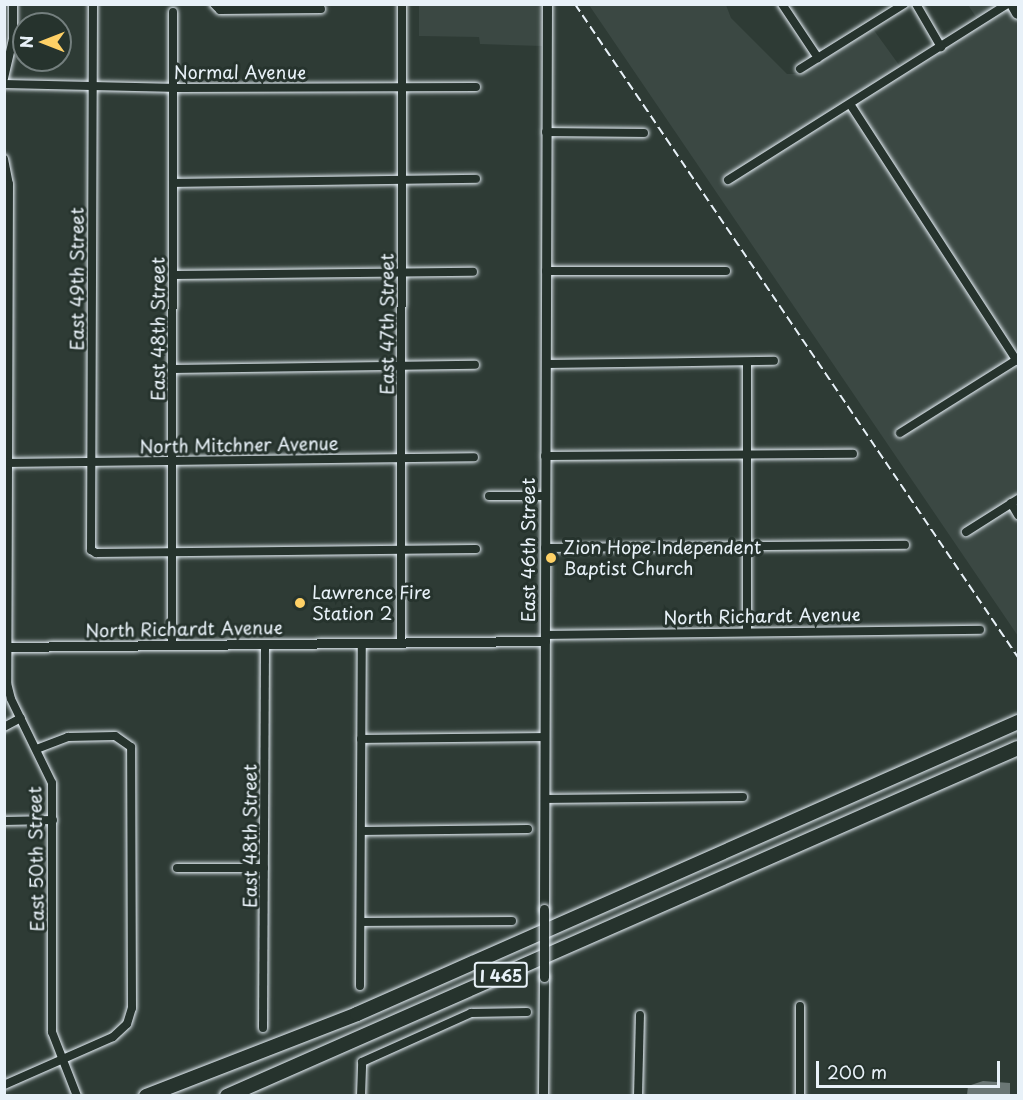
<!DOCTYPE html>
<html>
<head>
<meta charset="utf-8">
<style>
  body { margin:0 }
  #map { position:relative; width:1023px; height:1100px; overflow:hidden; background:#2e3b35; font-family:"Playpen Sans",sans-serif }
  div>[style] { position:absolute }
  [style*='--x'] { left:calc(var(--x)*1px); top:calc(var(--y)*1px); width:calc(var(--w)*1px); rotate:calc(var(--a)*1deg) }
  .built>* { inset:0; background:#3b4843 }
  .water>* { inset:0; background:#6b7775 }
  .roads { filter:drop-shadow(0 0 2px #e8f1f8) drop-shadow(0 0 2px #e8f1f8) }
  .minor>* { height:8px; margin:-4px; padding:0 4px; transform-origin:4px; border-radius:4px; background:#26332d }
  .tertiary>* { height:9px; margin:-4.5px; padding:0 4.5px; transform-origin:4.5px; border-radius:4.5px; background:#26332d }
  .primary>* { height:12px; margin:-6px; padding:0 6px; transform-origin:6px; border-radius:6px; background:#26332d }
  .motorway>* { height:14px; margin:-7px; padding:0 7px; transform-origin:7px; border-radius:7px; background:#26332d }
  .rail>* { height:1.5px; margin-top:-0.75px; transform-origin:0; background:repeating-linear-gradient(90deg,#e8f1f8 0 9px,transparent 0 13.5px) }
  .bridges { filter:drop-shadow(0 0 2px #e8f1f8) drop-shadow(0 0 2px #e8f1f8) }
  .tertiary-bridge>* { height:9px; margin:-4.5px; padding:0 4.5px; transform-origin:4.5px; border-radius:4.5px; background:#26332d }
  .dots>* { width:16px; height:16px; translate:-50% -50%; box-sizing:border-box; border:3px solid #26332d; border-radius:50% }
  span { translate:-50% -50%; white-space:nowrap; text-align:center; line-height:1.15; -webkit-text-stroke:6px #26332d; paint-order:stroke }
  .shield-label span { padding:2px 4px; background:#26332d; border:2px solid; border-radius:4px; -webkit-text-stroke-width:0 }
  .shield-label { font-size:16px; color:#e8f1f8; font-weight:700 }
  .street-label { font-size:18px; color:#e8f1f8 }
  .poi-label { font-size:18px; color:#e8f1f8 }
  .left { translate:0 -50%; text-align:left }
  .frame { position:absolute; inset:0; border:6px solid #e8f1f8; pointer-events:none }
  .north { position:absolute; left:12px; top:12px; width:60px; height:60px; box-sizing:border-box; background:#26332d; border:2px solid #747f7e; border-radius:50%; rotate:270deg; font-size:16px; font-weight:700; line-height:24px; text-align:center; color:#e8f1f8 }
  .north::after { content:''; display:block; margin:auto; width:21px; height:27px; background:#ffd166; clip-path:polygon(50% 0,100% 100%,50% 72%,0 100%) }
  .scale { position:absolute; left:816px; top:1061px; width:184px; height:27px; box-sizing:border-box; border:3px solid #e8f1f8; border-top:0; padding-left:8px; font-size:18px; line-height:21px; white-space:nowrap; color:#e8f1f8; -webkit-text-stroke:4px #26332d; paint-order:stroke }
</style>
</head>
<body>
<div id="map">
  <div class="built">
    <i style="clip-path:polygon(419px 5px,542px 5px,542px 46px,480px 44px,479px 37px,419px 36px)"></i>
    <i style="clip-path:polygon(589px 5px,726px 5px,731px 18px,787px 74px,801px 74px,873px 29px,902px 69px,978px 20px,968px 5px,1009px 5px,1018px 19px,1018px 636px)"></i>
  </div>
  <div class="water">
    <i style="clip-path:polygon(983px 1081px,1010px 1083px,1010px 1095px,967px 1095px,968px 1086px)"></i>
  </div>
  <div class="roads">
    <div class="minor">
      <i style="--x:93;--y:4;--w:546;--a:90.21"></i>
      <i style="--x:91;--y:550;--w:6;--a:31"></i>
      <i style="--x:96;--y:553;--w:380;--a:-0.6"></i>
      <i style="--x:214;--y:4;--w:8;--a:45"></i>
      <i style="--x:220;--y:10;--w:101;--a:-0.6"></i>
      <i style="--x:782;--y:4;--w:65;--a:56.3"></i>
      <i style="--x:916;--y:4;--w:50;--a:59.8"></i>
      <i style="--x:800;--y:69;--w:123;--a:-32"></i>
      <i style="--x:4;--y:78;--w:39;--a:-77"></i>
      <i style="--x:13;--y:40;--w:36;--a:-90"></i>
      <i style="--x:4;--y:84;--w:175;--a:1.3"></i>
      <i style="--x:179;--y:88;--w:297;--a:-0.2"></i>
      <i style="--x:850;--y:104;--w:306;--a:57"></i>
      <i style="--x:546;--y:132;--w:98;--a:0.6"></i>
      <i style="--x:4;--y:159;--w:25;--a:79"></i>
      <i style="--x:9;--y:184;--w:499;--a:90.2"></i>
      <i style="--x:7;--y:683;--w:16;--a:76"></i>
      <i style="--x:11;--y:699;--w:93;--a:64"></i>
      <i style="--x:52;--y:783;--w:249;--a:90"></i>
      <i style="--x:52;--y:1032;--w:69;--a:68.7"></i>
      <i style="--x:728;--y:180;--w:331;--a:-32.2"></i>
      <i style="--x:173;--y:183;--w:303;--a:-0.8"></i>
      <i style="--x:546;--y:271;--w:180;--a:0"></i>
      <i style="--x:173;--y:275;--w:300;--a:-0.6"></i>
      <i style="--x:546;--y:364;--w:228;--a:-0.8"></i>
      <i style="--x:172;--y:369;--w:303;--a:-0.8"></i>
      <i style="--x:900;--y:433;--w:139;--a:-32.1"></i>
      <i style="--x:545;--y:456;--w:308;--a:-0.4"></i>
      <i style="--x:4;--y:463;--w:470;--a:-0.7"></i>
      <i style="--x:489;--y:496;--w:56;--a:0"></i>
      <i style="--x:1011;--y:503;--w:14;--a:60"></i>
      <i style="--x:966;--y:532;--w:62;--a:-32.4"></i>
      <i style="--x:545;--y:548;--w:360;--a:-0.5"></i>
      <i style="--x:747;--y:632;--w:270;--a:-90"></i>
      <i style="--x:545;--y:635;--w:435;--a:-0.7"></i>
      <i style="--x:401;--y:643;--w:639;--a:-89.91"></i>
      <i style="--x:172;--y:645;--w:633;--a:-89.91"></i>
      <i style="--x:4;--y:727;--w:19;--a:-28"></i>
      <i style="--x:361;--y:739;--w:184;--a:-0.6"></i>
      <i style="--x:545;--y:799;--w:198;--a:-0.6"></i>
      <i style="--x:4;--y:821;--w:49;--a:-1.2"></i>
      <i style="--x:361;--y:831;--w:167;--a:-0.7"></i>
      <i style="--x:177;--y:868;--w:87;--a:0"></i>
      <i style="--x:361;--y:922;--w:151;--a:-0.4"></i>
      <i style="--x:360;--y:986;--w:343;--a:-89.7"></i>
      <i style="--x:263;--y:1028;--w:384;--a:-89.7"></i>
      <i style="--x:4;--y:1085;--w:119;--a:-23.8"></i>
      <i style="--x:113;--y:1037;--w:19;--a:-43"></i>
      <i style="--x:127;--y:1024;--w:17;--a:-73"></i>
      <i style="--x:132;--y:1008;--w:261;--a:-90.2"></i>
      <i style="--x:131;--y:747;--w:19;--a:-145"></i>
      <i style="--x:115;--y:736;--w:47;--a:178.8"></i>
      <i style="--x:68;--y:737;--w:33;--a:159"></i>
      <i style="--x:361;--y:1096;--w:34;--a:-88"></i>
      <i style="--x:362;--y:1062;--w:120;--a:-24.2"></i>
      <i style="--x:471;--y:1013;--w:56;--a:-1"></i>
      <i style="--x:638;--y:1096;--w:81;--a:-88.6"></i>
      <i style="--x:800;--y:1096;--w:90;--a:-90"></i>
    </div>
    <div class="tertiary">
      <i style="--x:4;--y:647;--w:541;--a:-0.64"></i>
      <i style="--x:544;--y:909;--w:905;--a:-89.81"></i>
      <i style="--x:543;--y:1096;--w:119;--a:-89.5"></i>
    </div>
    <div class="primary">
      <i style="--x:1013;--y:4;--w:10;--a:61"></i>
    </div>
    <div class="motorway">
      <i style="--x:146;--y:1096;--w:226;--a:-21.2"></i>
      <i style="--x:357;--y:1014;--w:723;--a:-23.83"></i>
      <i style="--x:227;--y:1096;--w:864;--a:-23.75"></i>
    </div>
  </div>
  <div class="rail">
    <i style="--x:575;--y:4;--w:789;--a:55.85"></i>
  </div>
  <div class="bridges">
    <div class="tertiary-bridge">
      <i style="--x:544;--y:977;--w:68;--a:-90"></i>
    </div>
  </div>
  <div class="dots">
    <i style="left:551px;top:558px;background:#ffd166"></i>
    <i style="left:300px;top:603px;background:#ffd166"></i>
  </div>
  <div class="shield-label">
    <span style="left:501px;top:975px">I 465</span>
  </div>
  <div class="street-label">
    <span style="left:240px;top:72px">Normal Avenue</span>
    <span style="left:77px;top:279px;rotate:-90deg">East 49th Street</span>
    <span style="left:387px;top:324px;rotate:-90deg">East 47th Street</span>
    <span style="left:158px;top:329px;rotate:-90deg">East 48th Street</span>
    <span style="left:239px;top:445px;rotate:-1deg">North Mitchner Avenue</span>
    <span style="left:528px;top:550px;rotate:-90deg">East 46th Street</span>
    <span style="left:762px;top:616px;rotate:-1deg">North Richardt Avenue</span>
    <span style="left:184px;top:629px;rotate:-1deg">North Richardt Avenue</span>
    <span style="left:250px;top:836px;rotate:-90deg">East 48th Street</span>
    <span style="left:36px;top:859px;rotate:-91deg">East 50th Street</span>
  </div>
  <div class="poi-label">
    <span class="left" style="left:563px;top:558px">Zion Hope Independent<br>Baptist Church</span>
    <span class="left" style="left:312px;top:603px">Lawrence Fire<br>Station 2</span>
  </div>
  <div class="frame"></div>
  <div class="north">N</div>
  <div class="scale">200 m</div>
</div>
</body>
</html>
